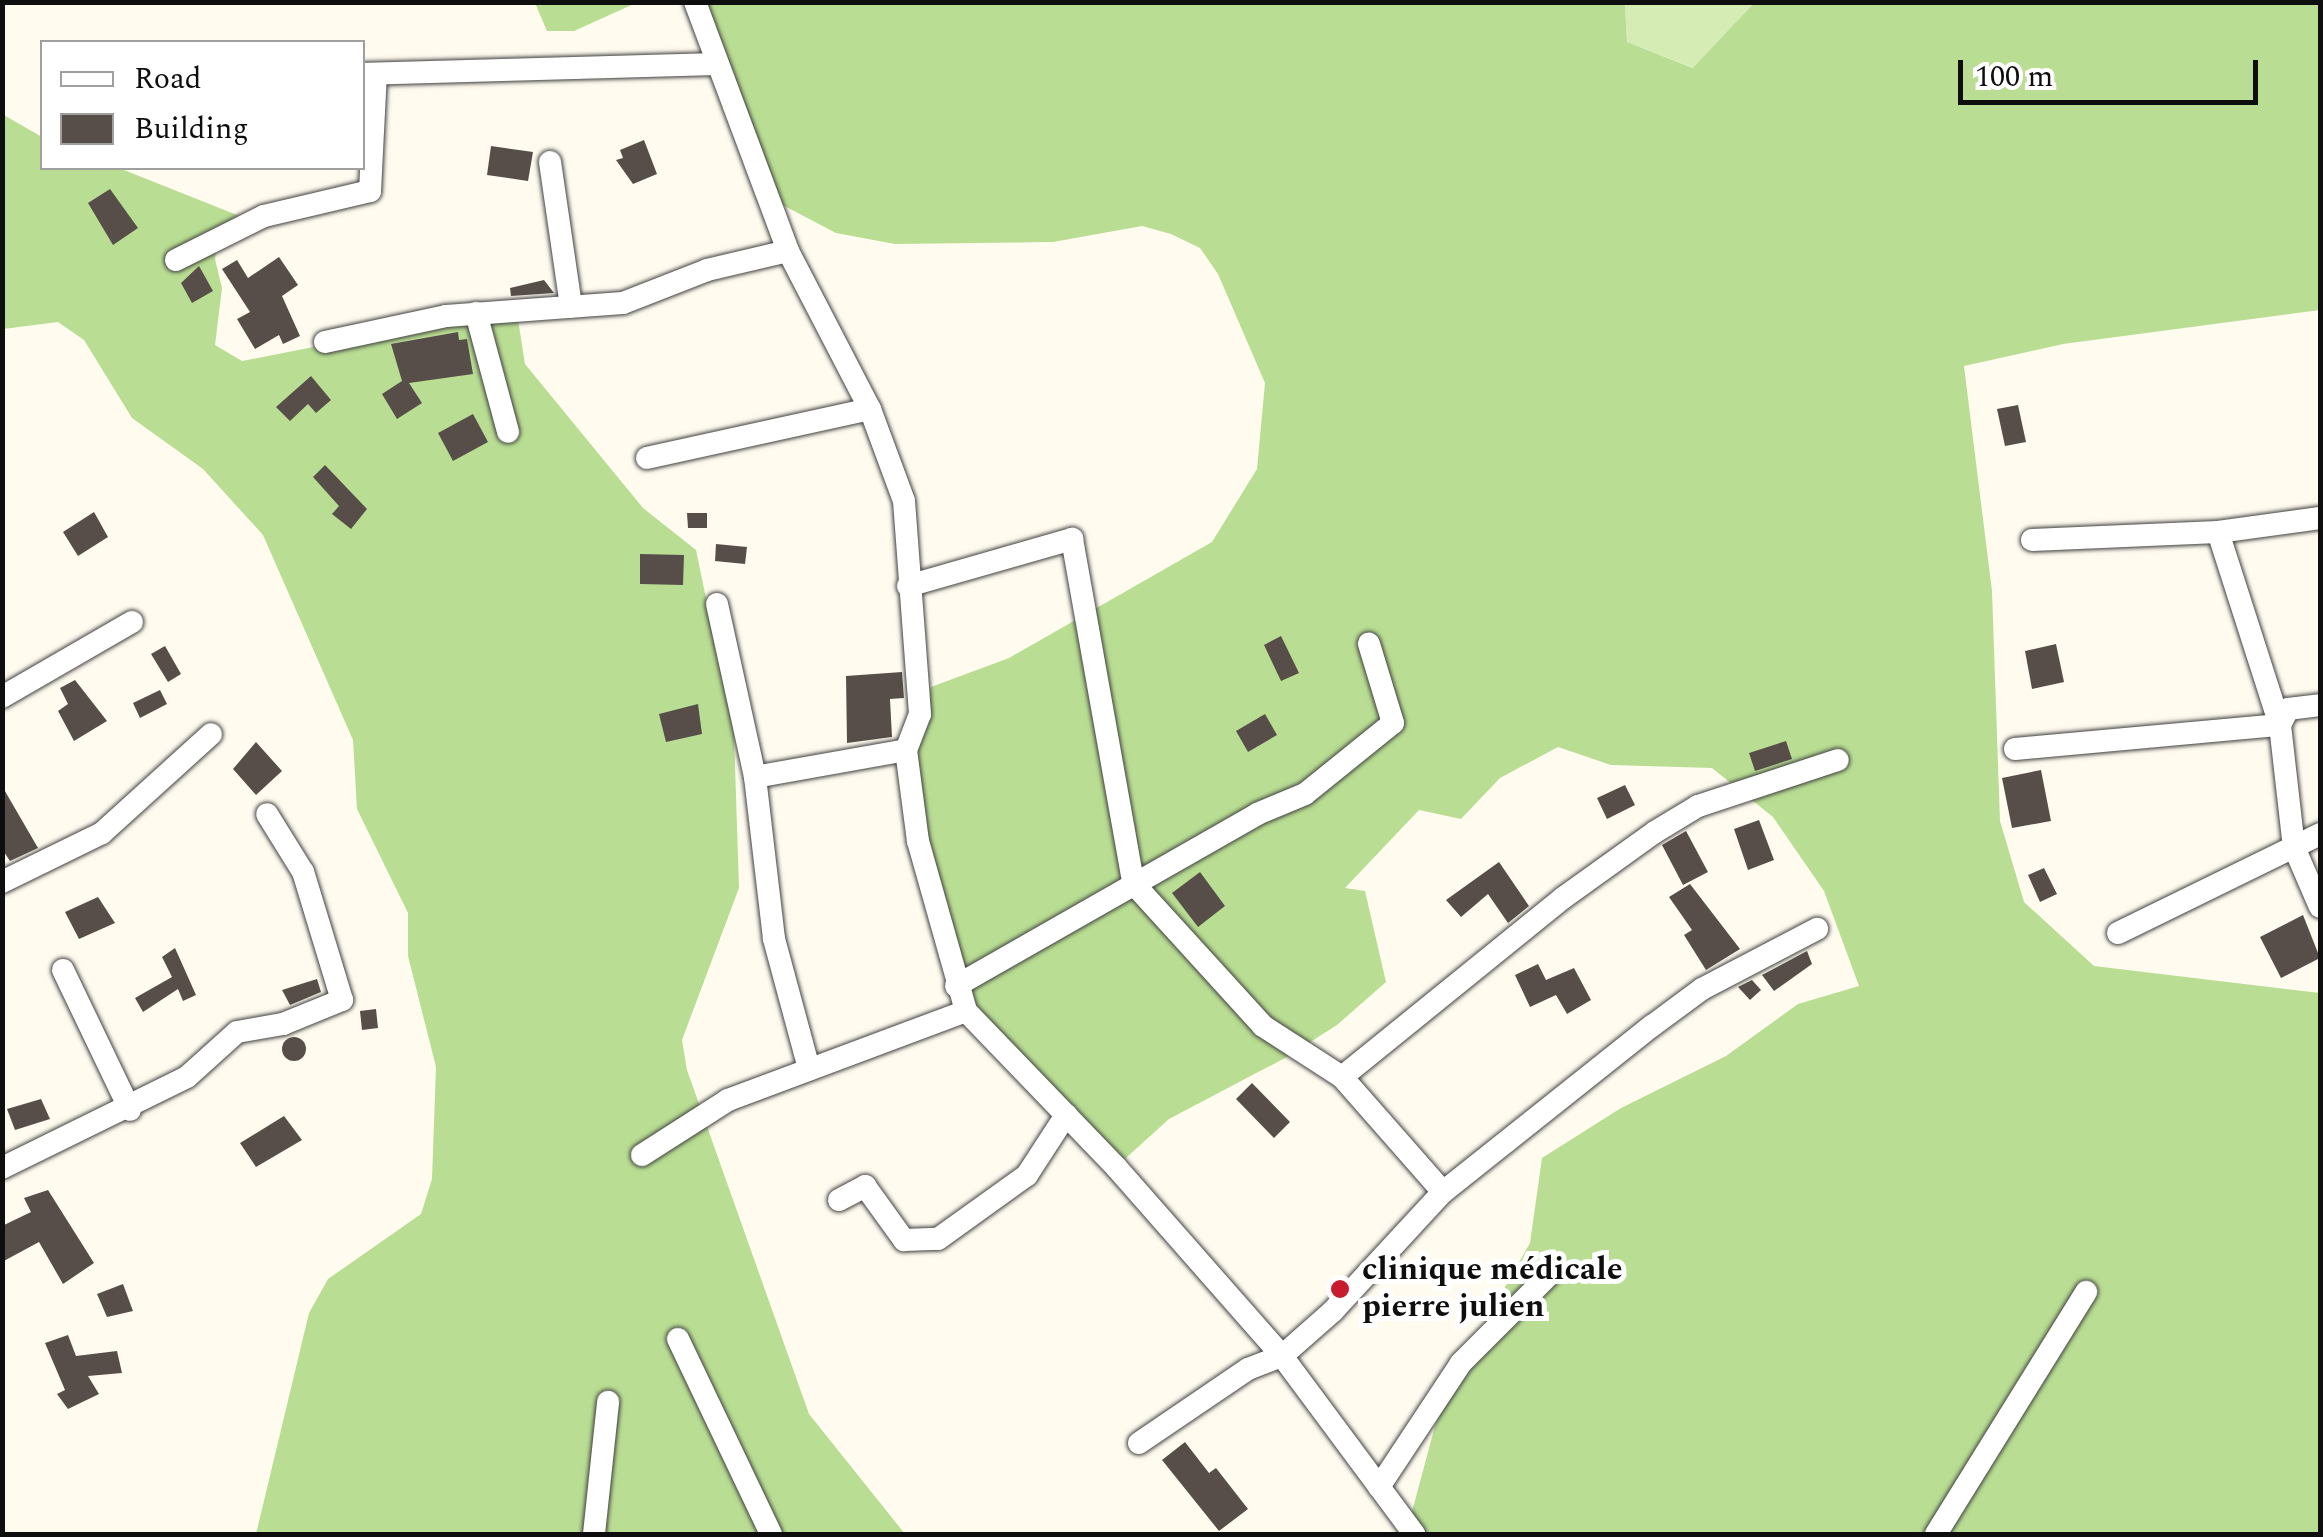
<!DOCTYPE html>
<html>
<head>
<meta charset="utf-8">
<style>
  body { margin:0 }
  #map { position:relative; width:2323px; height:1537px; overflow:hidden; background:#fffbef; font-family:Spectral,serif }
  div>[style] { position:absolute }
  [style*='--x'] { left:calc(var(--x)*1px); top:calc(var(--y)*1px); width:calc(var(--w)*1px); rotate:calc(var(--a)*1deg) }
  .green>* { inset:0; background:#d5edb5 }
  .forest>* { inset:0; background:#b9de93 }
  .building>* { inset:0; background:#574e49 }
  .round { border-radius:50% }
  .roads { filter:drop-shadow(0 0 2px #414141) drop-shadow(0 0 2px #414141) }
  .street>* { height:22px; margin:-11px; padding:0 11px; transform-origin:11px; border-radius:11px; background:#fff }
  .dots>* { width:28px; height:28px; translate:-50% -50%; box-sizing:border-box; border:5px solid #fff; border-radius:50% }
  span { translate:-50% -50%; white-space:nowrap; text-align:center; line-height:1.15; -webkit-text-stroke:10px #fff; paint-order:stroke }
  .poi-label { font-size:32px; color:#0e0e0e; font-weight:700 }
  .left { translate:0 -50%; text-align:left }
  .frame { position:absolute; inset:0; border:5px solid #0e0e0e; pointer-events:none }
  .legend { position:absolute; left:40px; top:40px; width:325px; height:130px; box-sizing:border-box; background:#fff; border:2px solid #9f9f9f; margin:0; padding:12px 18px; list-style:none; font-size:30px; color:#0e0e0e }
  .legend li { display:flex; align-items:center; gap:20px; height:50px }
  .legend b { width:50px; border:2px solid #9f9f9f }
  .scale { position:absolute; left:1958px; top:60px; width:300px; height:45px; box-sizing:border-box; border:5px solid #0e0e0e; border-top:0; padding-left:12px; font-size:30px; line-height:35px; white-space:nowrap; color:#0e0e0e; -webkit-text-stroke:8px #fff; paint-order:stroke }
</style>
</head>
<body>
<div id="map">
  <div class="green">
    <i style="clip-path:polygon(1625px 3px,1754px 3px,1694px 68px,1627px 42px)"></i>
  </div>
  <div class="forest">
    <i style="clip-path:polygon(696px 2px,1625px 3px,1627px 42px,1693px 68px,1754px 3px,2320px 3px,2320px 310px,2063px 344px,1964px 366px,1992px 591px,2000px 821px,2024px 902px,2094px 966px,2320px 993px,2320px 1534px,1406px 1534px,1435px 1426px,1466px 1356px,1530px 1243px,1542px 1158px,1621px 1108px,1726px 1056px,1798px 1004px,1859px 986px,1824px 891px,1773px 817px,1712px 768px,1611px 765px,1558px 747px,1500px 778px,1461px 819px,1419px 810px,1345px 888px,1365px 891px,1386px 982px,1337px 1025px,1285px 1058px,1169px 1119px,1116px 1167px,988px 1044px,939px 947px,917px 748px,931px 687px,1009px 658px,1212px 542px,1257px 469px,1265px 383px,1218px 274px,1200px 248px,1171px 234px,1142px 226px,1053px 242px,895px 244px,836px 233px,773px 200px)"></i>
    <i style="clip-path:polygon(535px 3px,535px 2px,636px 3px,574px 31px,547px 31px)"></i>
    <i style="clip-path:polygon(2px 114px,42px 137px,42px 168px,119px 168px,242px 217px,219px 231px,215px 259px,222px 288px,215px 345px,242px 361px,516px 307px,525px 364px,643px 508px,696px 550px,734px 734px,739px 888px,682px 1040px,687px 1070px,809px 1414px,905px 1534px,256px 1534px,309px 1313px,328px 1279px,421px 1214px,432px 1179px,436px 1067px,408px 956px,408px 913px,357px 809px,353px 740px,263px 535px,203px 469px,132px 418px,84px 340px,58px 322px,3px 329px)"></i>
  </div>
  <div class="building">
    <i style="clip-path:polygon(644px 140px,657px 174px,633px 184px,616px 160px,623px 158px,620px 150px)"></i>
    <i style="clip-path:polygon(491px 146px,533px 152px,528px 181px,487px 175px)"></i>
    <i style="clip-path:polygon(110px 189px,138px 228px,113px 245px,88px 203px)"></i>
    <i style="clip-path:polygon(279px 257px,298px 285px,282px 296px,300px 336px,283px 344px,279px 335px,255px 349px,237px 319px,250px 312px,222px 269px,237px 260px,248px 278px)"></i>
    <i style="clip-path:polygon(199px 266px,213px 291px,192px 303px,181px 283px)"></i>
    <i style="clip-path:polygon(544px 280px,554px 293px,511px 296px,510px 288px)"></i>
    <i style="clip-path:polygon(458px 332px,459px 340px,467px 339px,473px 374px,409px 383px,422px 403px,397px 419px,382px 394px,402px 381px,391px 344px)"></i>
    <i style="clip-path:polygon(311px 376px,331px 400px,316px 413px,308px 404px,290px 421px,276px 407px)"></i>
    <i style="clip-path:polygon(2018px 405px,2026px 442px,2005px 446px,1997px 409px)"></i>
    <i style="clip-path:polygon(473px 414px,488px 442px,453px 461px,438px 433px)"></i>
    <i style="clip-path:polygon(325px 465px,367px 509px,351px 529px,332px 514px,339px 506px,313px 477px)"></i>
    <i style="clip-path:polygon(94px 512px,108px 537px,78px 556px,63px 532px)"></i>
    <i style="clip-path:polygon(687px 513px,707px 513px,707px 528px,688px 528px)"></i>
    <i style="clip-path:polygon(716px 544px,747px 547px,745px 564px,715px 561px)"></i>
    <i style="clip-path:polygon(640px 554px,684px 555px,683px 585px,640px 584px)"></i>
    <i style="clip-path:polygon(1281px 636px,1299px 673px,1281px 681px,1264px 645px)"></i>
    <i style="clip-path:polygon(2056px 644px,2064px 682px,2032px 689px,2025px 651px)"></i>
    <i style="clip-path:polygon(165px 646px,181px 674px,168px 682px,151px 654px)"></i>
    <i style="clip-path:polygon(902px 672px,904px 698px,890px 699px,892px 737px,847px 743px,846px 676px)"></i>
    <i style="clip-path:polygon(75px 680px,107px 721px,74px 741px,58px 711px,68px 704px,60px 688px)"></i>
    <i style="clip-path:polygon(160px 690px,167px 704px,140px 718px,133px 703px)"></i>
    <i style="clip-path:polygon(698px 704px,702px 734px,666px 742px,659px 714px)"></i>
    <i style="clip-path:polygon(1265px 714px,1277px 735px,1248px 752px,1236px 731px)"></i>
    <i style="clip-path:polygon(1786px 741px,1792px 759px,1755px 771px,1749px 753px)"></i>
    <i style="clip-path:polygon(256px 742px,282px 771px,256px 795px,233px 769px)"></i>
    <i style="clip-path:polygon(2041px 770px,2051px 821px,2012px 828px,2002px 778px)"></i>
    <i style="clip-path:polygon(1625px 785px,1635px 805px,1607px 819px,1597px 798px)"></i>
    <i style="clip-path:polygon(2px 786px,38px 848px,10px 861px,2px 849px)"></i>
    <i style="clip-path:polygon(1759px 820px,1774px 860px,1748px 870px,1734px 829px)"></i>
    <i style="clip-path:polygon(1686px 831px,1708px 872px,1683px 885px,1662px 845px)"></i>
    <i style="clip-path:polygon(1499px 862px,1529px 906px,1508px 923px,1488px 894px,1461px 917px,1446px 900px)"></i>
    <i style="clip-path:polygon(2044px 868px,2057px 894px,2040px 902px,2028px 875px)"></i>
    <i style="clip-path:polygon(1200px 872px,1225px 906px,1198px 927px,1172px 893px)"></i>
    <i style="clip-path:polygon(1690px 884px,1740px 949px,1706px 970px,1684px 935px,1692px 930px,1669px 897px)"></i>
    <i style="clip-path:polygon(98px 897px,115px 923px,79px 939px,65px 912px)"></i>
    <i style="clip-path:polygon(2303px 915px,2320px 958px,2281px 978px,2260px 937px)"></i>
    <i style="clip-path:polygon(175px 948px,196px 995px,183px 1001px,178px 989px,143px 1012px,135px 998px,172px 977px,162px 957px)"></i>
    <i style="clip-path:polygon(1807px 951px,1812px 964px,1774px 991px,1762px 975px)"></i>
    <i style="clip-path:polygon(1538px 964px,1546px 980px,1574px 968px,1591px 1000px,1567px 1014px,1556px 995px,1530px 1007px,1515px 975px)"></i>
    <i style="clip-path:polygon(317px 979px,321px 992px,290px 1005px,282px 990px)"></i>
    <i style="clip-path:polygon(1752px 980px,1761px 990px,1750px 1000px,1738px 987px)"></i>
    <i style="clip-path:polygon(376px 1009px,378px 1028px,362px 1030px,360px 1011px)"></i>
    <i class="round" style="left:282px;top:1037px;width:24px;height:24px"></i>
    <i style="clip-path:polygon(1252px 1083px,1290px 1122px,1274px 1138px,1236px 1099px)"></i>
    <i style="clip-path:polygon(41px 1099px,50px 1119px,15px 1130px,7px 1109px)"></i>
    <i style="clip-path:polygon(284px 1116px,302px 1140px,256px 1167px,240px 1143px)"></i>
    <i style="clip-path:polygon(48px 1190px,94px 1263px,63px 1284px,39px 1242px,2px 1262px,2px 1226px,31px 1212px,24px 1198px)"></i>
    <i style="clip-path:polygon(123px 1284px,133px 1311px,107px 1317px,97px 1294px)"></i>
    <i style="clip-path:polygon(68px 1335px,76px 1356px,117px 1351px,122px 1373px,88px 1376px,99px 1394px,68px 1409px,57px 1394px,65px 1390px,45px 1343px)"></i>
    <i style="clip-path:polygon(1185px 1442px,1209px 1473px,1216px 1468px,1248px 1509px,1219px 1531px,1162px 1460px)"></i>
  </div>
  <div class="roads">
    <div class="street">
      <i style="--x:695;--y:2;--w:266;--a:69.5"></i>
      <i style="--x:788;--y:251;--w:178;--a:62.6"></i>
      <i style="--x:870;--y:409;--w:98;--a:69.7"></i>
      <i style="--x:904;--y:501;--w:214;--a:85.7"></i>
      <i style="--x:920;--y:714;--w:39;--a:111"></i>
      <i style="--x:906;--y:750;--w:92;--a:82.5"></i>
      <i style="--x:918;--y:841;--w:177;--a:74.2"></i>
      <i style="--x:966;--y:1011;--w:216;--a:46.1"></i>
      <i style="--x:1116;--y:1167;--w:252;--a:48.7"></i>
      <i style="--x:1282;--y:1356;--w:222;--a:53.4"></i>
      <i style="--x:362;--y:74;--w:353;--a:-1.6"></i>
      <i style="--x:550;--y:162;--w:146;--a:81.7"></i>
      <i style="--x:176;--y:260;--w:98;--a:-26.6"></i>
      <i style="--x:264;--y:216;--w:109;--a:-13.3"></i>
      <i style="--x:370;--y:191;--w:117;--a:-87.1"></i>
      <i style="--x:476;--y:313;--w:123;--a:74.9"></i>
      <i style="--x:325;--y:342;--w:124;--a:-12.1"></i>
      <i style="--x:446;--y:316;--w:177;--a:-4.2"></i>
      <i style="--x:623;--y:303;--w:90;--a:-21.4"></i>
      <i style="--x:707;--y:270;--w:83;--a:-13.2"></i>
      <i style="--x:647;--y:458;--w:228;--a:-12.4"></i>
      <i style="--x:2218;--y:532;--w:103;--a:-7.8"></i>
      <i style="--x:2032;--y:540;--w:186;--a:-2.5"></i>
      <i style="--x:2218;--y:532;--w:203;--a:72.2"></i>
      <i style="--x:2280;--y:725;--w:123;--a:83.5"></i>
      <i style="--x:2294;--y:847;--w:65;--a:66.6"></i>
      <i style="--x:908;--y:586;--w:171;--a:-16"></i>
      <i style="--x:1072;--y:539;--w:349;--a:79.9"></i>
      <i style="--x:1133;--y:883;--w:193;--a:47.7"></i>
      <i style="--x:1263;--y:1026;--w:94;--a:32.8"></i>
      <i style="--x:717;--y:604;--w:177;--a:77.6"></i>
      <i style="--x:755;--y:777;--w:163;--a:83.3"></i>
      <i style="--x:774;--y:939;--w:135;--a:74.9"></i>
      <i style="--x:2;--y:697;--w:150;--a:-30"></i>
      <i style="--x:2015;--y:749;--w:266;--a:-5.2"></i>
      <i style="--x:2280;--y:725;--w:18;--a:-63"></i>
      <i style="--x:2288;--y:709;--w:32;--a:-7"></i>
      <i style="--x:755;--y:777;--w:153;--a:-10.1"></i>
      <i style="--x:2;--y:882;--w:111;--a:-26.1"></i>
      <i style="--x:102;--y:833;--w:147;--a:-42.2"></i>
      <i style="--x:2118;--y:933;--w:225;--a:-26.1"></i>
      <i style="--x:63;--y:970;--w:155;--a:64.4"></i>
      <i style="--x:956;--y:986;--w:347;--a:-29.7"></i>
      <i style="--x:1257;--y:814;--w:52;--a:-22.6"></i>
      <i style="--x:1305;--y:794;--w:113;--a:-38.9"></i>
      <i style="--x:1393;--y:723;--w:83;--a:-106.9"></i>
      <i style="--x:642;--y:1155;--w:102;--a:-32.6"></i>
      <i style="--x:728;--y:1100;--w:254;--a:-20.5"></i>
      <i style="--x:2;--y:1168;--w:206;--a:-26.2"></i>
      <i style="--x:187;--y:1077;--w:67;--a:-42"></i>
      <i style="--x:237;--y:1032;--w:47;--a:-9.9"></i>
      <i style="--x:283;--y:1024;--w:64;--a:-22.1"></i>
      <i style="--x:342;--y:1000;--w:134;--a:-106.9"></i>
      <i style="--x:303;--y:872;--w:68;--a:-121.8"></i>
      <i style="--x:1443;--y:1192;--w:153;--a:-131.3"></i>
      <i style="--x:1342;--y:1077;--w:284;--a:-39"></i>
      <i style="--x:1563;--y:898;--w:113;--a:-35.7"></i>
      <i style="--x:1655;--y:832;--w:50;--a:-31.2"></i>
      <i style="--x:1698;--y:806;--w:147;--a:-18.2"></i>
      <i style="--x:839;--y:1200;--w:30;--a:-28"></i>
      <i style="--x:865;--y:1186;--w:67;--a:54.2"></i>
      <i style="--x:904;--y:1240;--w:34;--a:-2"></i>
      <i style="--x:938;--y:1239;--w:110;--a:-35.7"></i>
      <i style="--x:1027;--y:1175;--w:72;--a:-57"></i>
      <i style="--x:678;--y:1339;--w:216;--a:64.5"></i>
      <i style="--x:1139;--y:1443;--w:132;--a:-34.2"></i>
      <i style="--x:1248;--y:1369;--w:36;--a:-21"></i>
      <i style="--x:1282;--y:1356;--w:68;--a:-41.4"></i>
      <i style="--x:1333;--y:1311;--w:162;--a:-47.3"></i>
      <i style="--x:1443;--y:1192;--w:267;--a:-38.5"></i>
      <i style="--x:1652;--y:1026;--w:62;--a:-36.5"></i>
      <i style="--x:1702;--y:989;--w:130;--a:-27.6"></i>
      <i style="--x:1379;--y:1487;--w:149;--a:-56.5"></i>
      <i style="--x:1461;--y:1363;--w:123;--a:-45"></i>
      <i style="--x:594;--y:1534;--w:133;--a:-83.9"></i>
      <i style="--x:1936;--y:1534;--w:285;--a:-58.2"></i>
    </div>
  </div>
  <div class="dots">
    <i style="left:1340px;top:1289px;background:#c81c2e"></i>
  </div>
  <div class="poi-label">
    <span class="left" style="left:1362px;top:1289px">clinique médicale<br>pierre julien</span>
  </div>
  <div class="frame"></div>
  <ul class="legend">
  <li><b style="height:12px;background:#fff"></b>Road</li>
  <li><b style="height:28px;background:#574e49"></b>Building</li>
  </ul>
  <div class="scale">100 m</div>
</div>
</body>
</html>
